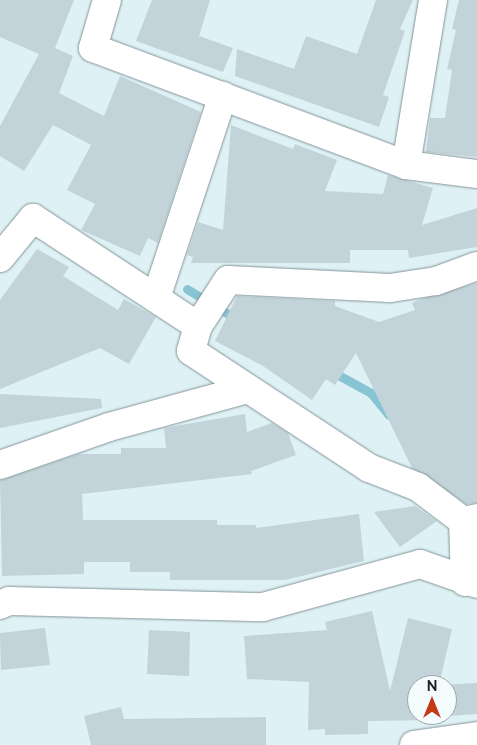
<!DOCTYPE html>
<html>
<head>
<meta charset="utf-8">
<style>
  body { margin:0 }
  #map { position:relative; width:477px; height:745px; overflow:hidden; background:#def1f5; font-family:Raleway,sans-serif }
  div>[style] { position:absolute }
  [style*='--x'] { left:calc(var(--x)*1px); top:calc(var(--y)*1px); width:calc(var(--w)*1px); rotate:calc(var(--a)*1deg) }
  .stream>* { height:9px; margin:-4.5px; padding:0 4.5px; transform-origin:4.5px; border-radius:4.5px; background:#88c4d3 }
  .building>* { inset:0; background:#c2d4d9 }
  .roads { filter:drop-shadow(0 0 1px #849499) drop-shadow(0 0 1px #849499) }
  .minor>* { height:28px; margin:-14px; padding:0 14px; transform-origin:14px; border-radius:14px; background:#fff }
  span { translate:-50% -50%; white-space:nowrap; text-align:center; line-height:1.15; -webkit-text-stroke:4px #f4fcfe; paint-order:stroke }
  .north { position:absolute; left:407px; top:675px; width:50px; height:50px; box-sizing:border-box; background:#f4fcfe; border:1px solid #9ea6a8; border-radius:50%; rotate:0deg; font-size:14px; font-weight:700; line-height:20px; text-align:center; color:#1d2426 }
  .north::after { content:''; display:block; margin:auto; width:18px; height:22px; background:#c33a15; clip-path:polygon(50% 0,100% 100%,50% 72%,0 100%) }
</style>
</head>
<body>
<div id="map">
  <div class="stream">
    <i style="--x:187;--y:289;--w:60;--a:31.3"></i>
    <i style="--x:331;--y:371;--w:46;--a:28.8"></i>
    <i style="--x:371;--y:393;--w:28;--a:51"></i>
  </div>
  <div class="building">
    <i style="clip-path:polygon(0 0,74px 0,55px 48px,73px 56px,59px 93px,104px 116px,120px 76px,201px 112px,158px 243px,148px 238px,140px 256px,81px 230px,95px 204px,67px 190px,91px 145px,53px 125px,24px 171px,0 156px,0 126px,39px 54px,0 37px)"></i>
    <i style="clip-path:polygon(152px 0,210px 0,199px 36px,233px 48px,223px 72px,136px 41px)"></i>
    <i style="clip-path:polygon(376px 0,413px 0,400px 29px,405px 31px,383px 95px,389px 97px,379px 127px,235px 76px,237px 49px,294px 69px,306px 36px,357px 54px)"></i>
    <i style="clip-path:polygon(459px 0,477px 0,477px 157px,426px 152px,430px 118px,445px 118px,452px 70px,447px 69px,456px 30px,452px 29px)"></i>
    <i style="clip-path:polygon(231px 125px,293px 149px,295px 144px,337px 160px,325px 191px,383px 194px,388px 175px,433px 188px,422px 225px,477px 208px,477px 247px,409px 258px,408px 250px,350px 250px,350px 263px,191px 263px,193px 257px,187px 255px,198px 222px,223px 230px)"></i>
    <i style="clip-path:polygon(37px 249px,69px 267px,63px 276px,118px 310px,124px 299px,156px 317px,129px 364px,100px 348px,0 389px,0 300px)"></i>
    <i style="clip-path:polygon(477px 283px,477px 503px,466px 504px,412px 468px,356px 353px,335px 385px,326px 379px,312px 400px,263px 366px,215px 341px,237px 296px,335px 301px,335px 306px,379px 322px,415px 310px,412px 303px,421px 299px)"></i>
    <i style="clip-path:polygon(0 394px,101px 399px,102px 408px,0 428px)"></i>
    <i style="clip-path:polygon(245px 414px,247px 432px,272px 423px,288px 433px,296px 455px,251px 471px,252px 474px,82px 494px,83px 520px,217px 520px,217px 525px,256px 525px,256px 528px,359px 514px,364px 561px,285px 580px,170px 580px,170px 572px,130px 572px,130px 562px,84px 562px,84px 574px,2px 576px,0 480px,78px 454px,121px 454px,121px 448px,166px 448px,164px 428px)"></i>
    <i style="clip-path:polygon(415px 506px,437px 521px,400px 547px,374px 512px)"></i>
    <i style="clip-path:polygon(evenodd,372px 611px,390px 691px,408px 618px,452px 629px,439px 685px,477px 683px,477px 714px,433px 717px,433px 720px,368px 721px,368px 734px,325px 735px,325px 729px,308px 730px,309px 682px,247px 679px,244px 636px,327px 630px,325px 622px,372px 611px,417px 685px,447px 685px,447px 715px,417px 715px,417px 685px)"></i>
    <i style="clip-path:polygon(45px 628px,50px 665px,1px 670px,0 633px)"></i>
    <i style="clip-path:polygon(149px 630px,190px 632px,189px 676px,147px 674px)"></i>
    <i style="clip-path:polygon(121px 707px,124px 719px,266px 717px,266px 745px,91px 745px,84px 716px)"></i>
  </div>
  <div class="roads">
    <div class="minor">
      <i style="--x:107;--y:0;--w:50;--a:106.3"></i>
      <i style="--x:93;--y:48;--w:334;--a:20.5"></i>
      <i style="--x:406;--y:165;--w:72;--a:7.2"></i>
      <i style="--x:406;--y:165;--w:167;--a:-80.7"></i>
      <i style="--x:0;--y:258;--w:52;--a:-50.5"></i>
      <i style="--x:33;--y:218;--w:197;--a:33.2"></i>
      <i style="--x:477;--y:266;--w:44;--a:159.9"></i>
      <i style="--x:436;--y:281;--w:47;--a:171.3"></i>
      <i style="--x:390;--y:288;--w:162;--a:-177.2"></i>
      <i style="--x:228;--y:280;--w:55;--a:123.1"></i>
      <i style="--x:198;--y:326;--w:26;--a:106"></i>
      <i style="--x:191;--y:351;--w:213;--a:33.3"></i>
      <i style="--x:369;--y:468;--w:53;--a:21.2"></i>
      <i style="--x:418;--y:487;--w:56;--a:37.1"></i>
      <i style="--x:463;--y:521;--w:14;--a:-12"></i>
      <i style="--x:156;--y:298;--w:213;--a:-71.7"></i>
      <i style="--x:0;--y:465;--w:115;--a:-19.2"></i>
      <i style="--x:109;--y:427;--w:140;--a:-15.3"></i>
      <i style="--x:463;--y:521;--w:61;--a:88.1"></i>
      <i style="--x:0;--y:605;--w:10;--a:-24"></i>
      <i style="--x:9;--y:601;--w:254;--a:1.4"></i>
      <i style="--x:263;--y:607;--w:163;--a:-15.3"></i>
      <i style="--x:420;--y:564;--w:60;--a:19.3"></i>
      <i style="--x:414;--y:745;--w:64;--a:-8.1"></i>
    </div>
  </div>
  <div class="north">N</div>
</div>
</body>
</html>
